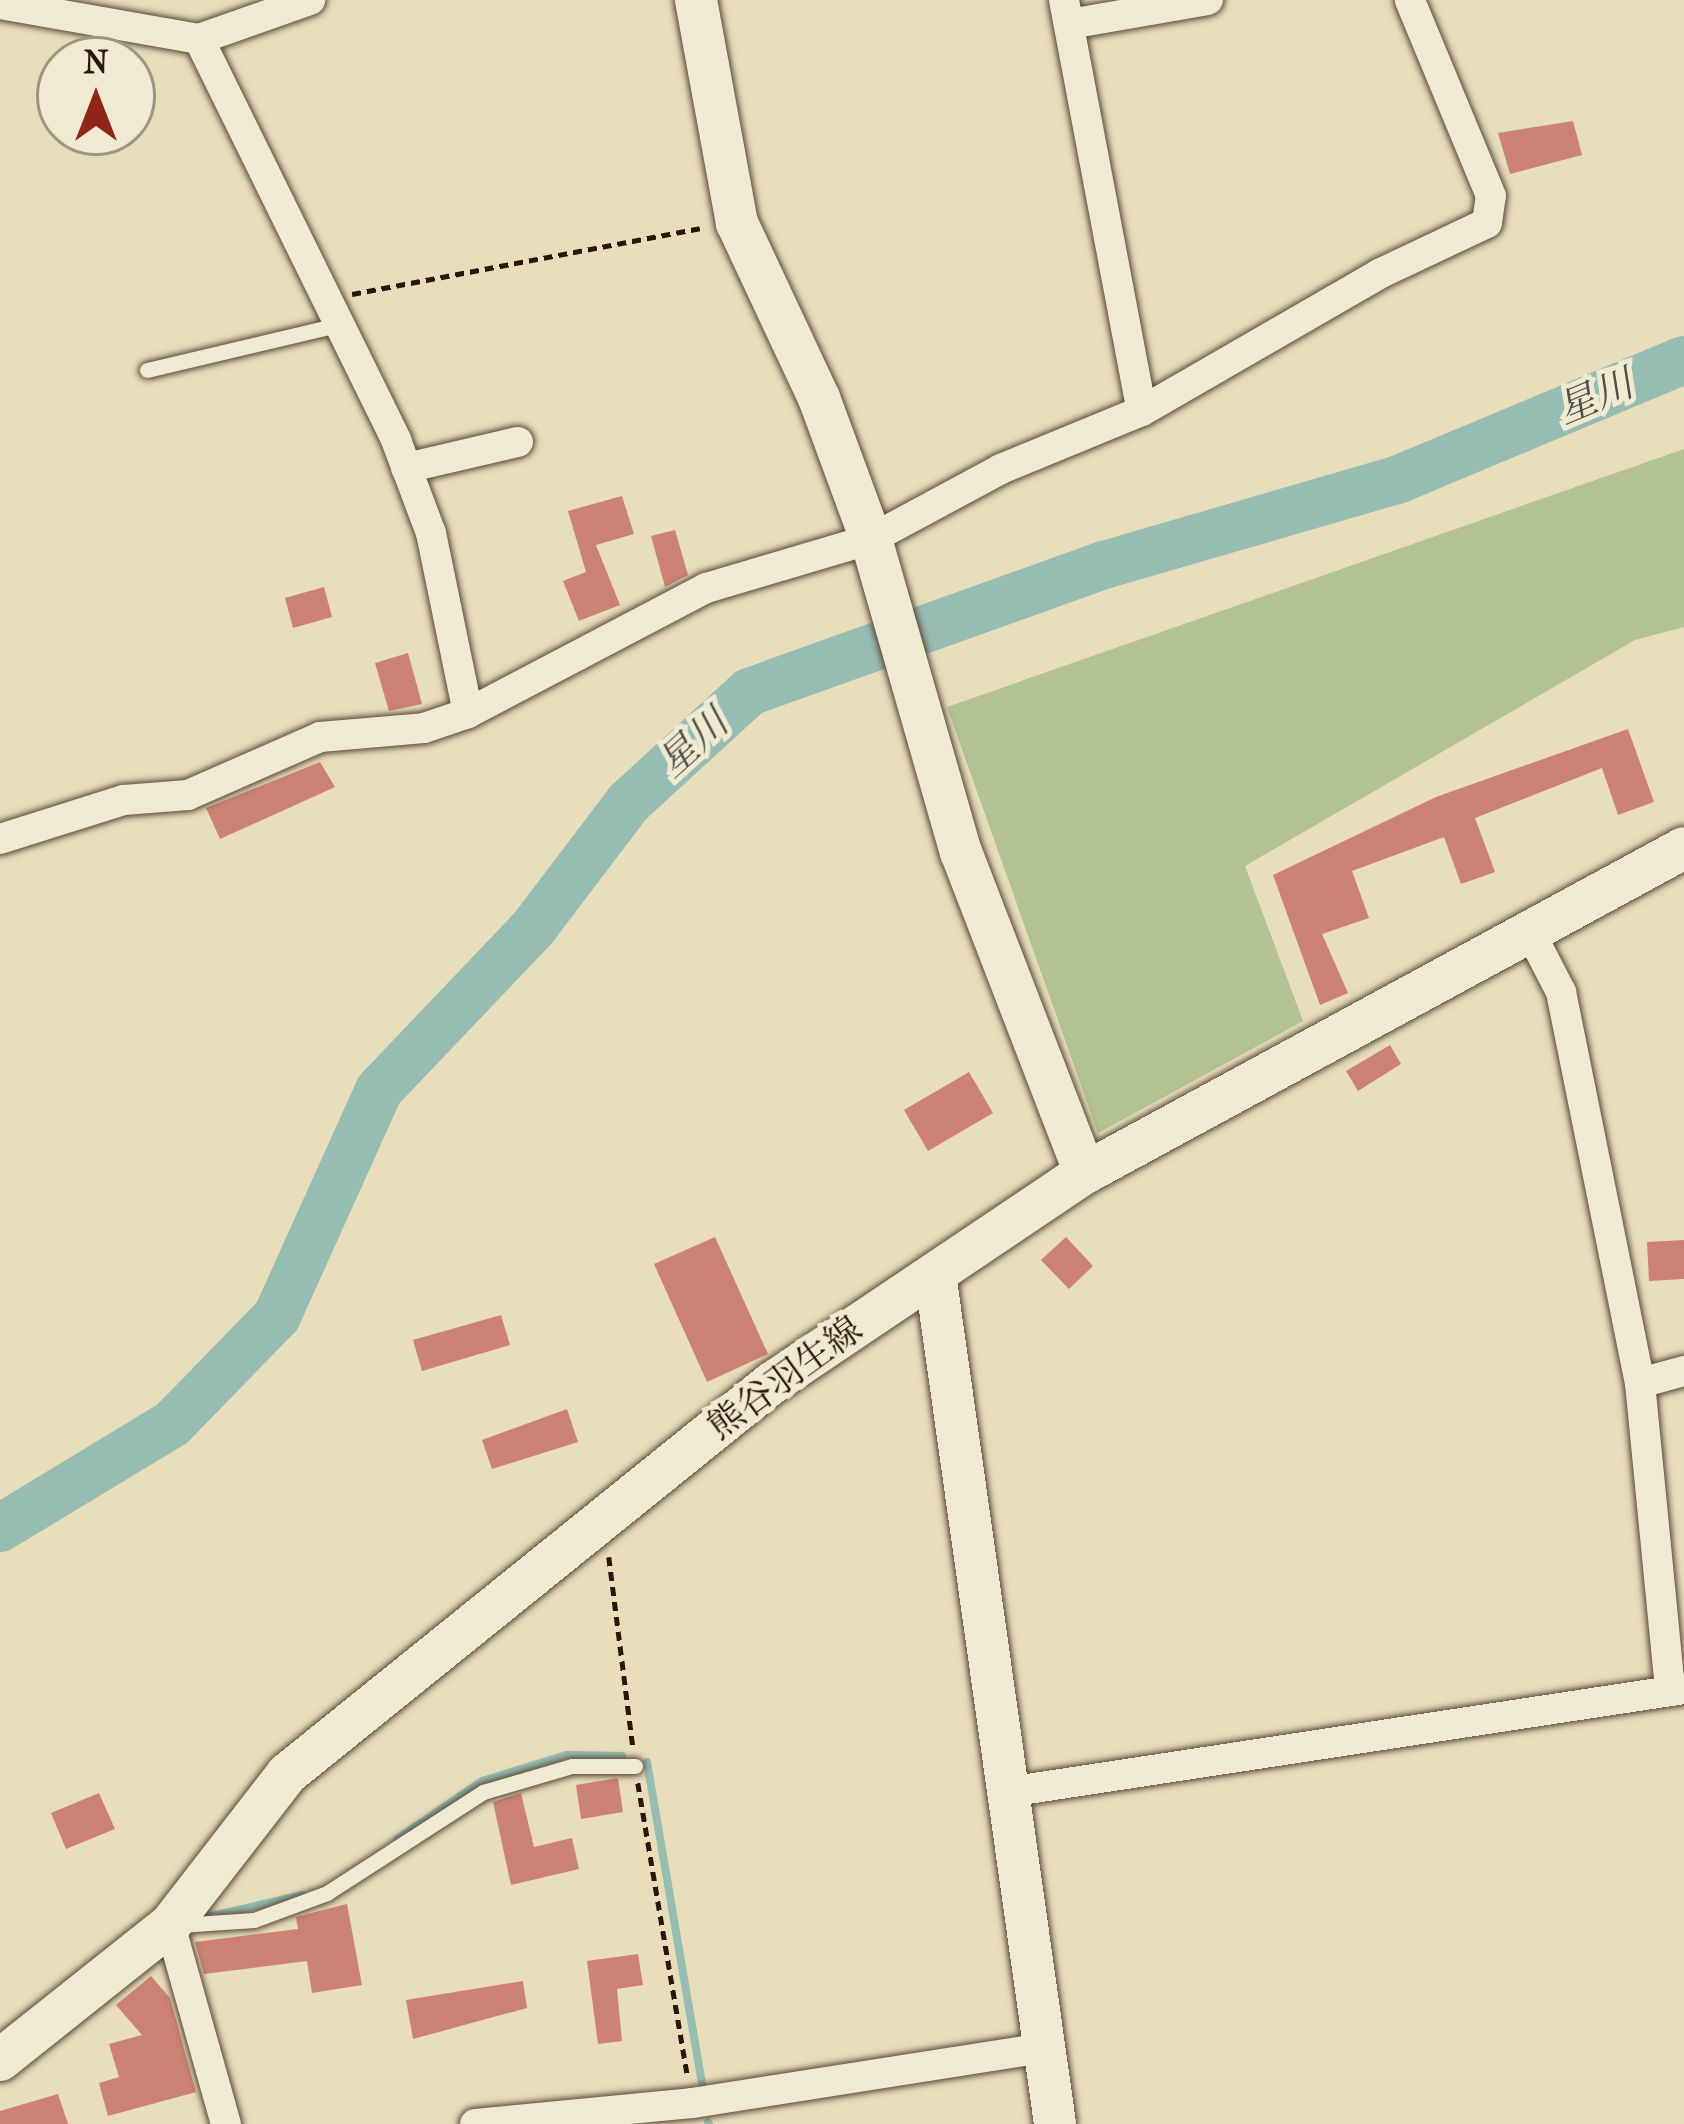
<!DOCTYPE html>
<html>
<head>
<meta charset="utf-8">
<style>
  body { margin:0 }
  #map { position:relative; width:1684px; height:2124px; overflow:hidden; background:#e8debc; font-family:"IM FELL French Canon","Noto Serif JP",serif }
  div>[style] { position:absolute }
  [style*='--x'] { left:calc(var(--x)*1px); top:calc(var(--y)*1px); width:calc(var(--w)*1px); rotate:calc(var(--a)*1deg) }
  .green>* { inset:0; background:#b2c293 }
  .stream>* { height:8px; margin:-4px; padding:0 4px; transform-origin:4px; border-radius:4px; background:#97bcb2 }
  .river>* { height:48px; margin:-24px; padding:0 24px; transform-origin:24px; border-radius:24px; background:#97bcb2 }
  .building>* { inset:0; background:#cd8373 }
  .path>* { height:4.5px; margin-top:-2.25px; transform-origin:0; background:repeating-linear-gradient(90deg,#2b160c 0 9px,transparent 0 15px) }
  .roads { filter:drop-shadow(0 0 3px #5a4838) drop-shadow(0 0 3px #5a4838) }
  .lane>* { height:15px; margin:-7.5px; padding:0 7.5px; transform-origin:7.5px; border-radius:7.5px; background:#f0ead3 }
  .street>* { height:30px; margin:-15px; padding:0 15px; transform-origin:15px; border-radius:15px; background:#f0ead3 }
  .secondary>* { height:42px; margin:-21px; padding:0 21px; transform-origin:21px; border-radius:21px; background:#f0ead3 }
  span { translate:-50% -50%; white-space:nowrap; text-align:center; line-height:1.15; -webkit-text-stroke:10px #f0ead3; paint-order:stroke }
  .street-label { font-size:36px; color:#2b160c }
  .water-label { font-size:39px; color:#515046; font-style:italic }
  .north { position:absolute; left:36px; top:36px; width:120px; height:120px; box-sizing:border-box; background:#f0ead3; border:3px solid #a19583; border-radius:50%; rotate:0deg; font-size:33px; font-weight:700; line-height:48px; text-align:center; color:#2b160c }
  .north::after { content:''; display:block; margin:auto; width:42px; height:54px; background:#8f2418; clip-path:polygon(50% 0,100% 100%,50% 72%,0 100%) }
</style>
</head>
<body>
<div id="map">
  <div class="green">
    <i style="clip-path:polygon(1684px 449px,1684px 627px,1635px 640px,1245px 866px,1303px 1021px,1098px 1133px,947px 707px)"></i>
  </div>
  <div class="stream">
    <i style="--x:647;--y:1762;--w:327;--a:80.3"></i>
    <i style="--x:397;--y:1839;--w:103;--a:-34.3"></i>
    <i style="--x:482;--y:1781;--w:88;--a:-17.2"></i>
    <i style="--x:566;--y:1755;--w:56;--a:1"></i>
    <i style="--x:212;--y:1916;--w:92;--a:-13.1"></i>
    <i style="--x:708;--y:2122;--w:2;--a:63"></i>
  </div>
  <div class="river">
    <i style="--x:0;--y:1528;--w:201;--a:-31.2"></i>
    <i style="--x:172;--y:1424;--w:151;--a:-45.8"></i>
    <i style="--x:277;--y:1316;--w:248;--a:-65.7"></i>
    <i style="--x:379;--y:1090;--w:225;--a:-46.4"></i>
    <i style="--x:534;--y:927;--w:156;--a:-52.8"></i>
    <i style="--x:628;--y:803;--w:164;--a:-42.5"></i>
    <i style="--x:749;--y:692;--w:377;--a:-19.7"></i>
    <i style="--x:1104;--y:565;--w:305;--a:-16.2"></i>
    <i style="--x:1397;--y:480;--w:311;--a:-22.7"></i>
  </div>
  <div class="building">
    <i style="clip-path:polygon(1573px 121px,1582px 155px,1510px 174px,1498px 133px)"></i>
    <i style="clip-path:polygon(622px 496px,634px 534px,596px 545px,620px 605px,579px 621px,563px 581px,586px 572px,568px 511px)"></i>
    <i style="clip-path:polygon(675px 530px,688px 575px,665px 587px,651px 536px)"></i>
    <i style="clip-path:polygon(324px 587px,332px 617px,293px 628px,285px 598px)"></i>
    <i style="clip-path:polygon(408px 653px,422px 704px,389px 711px,375px 663px)"></i>
    <i style="clip-path:polygon(1628px 729px,1654px 802px,1618px 815px,1602px 768px,1475px 818px,1495px 872px,1461px 884px,1444px 837px,1352px 871px,1369px 918px,1322px 934px,1348px 993px,1320px 1005px,1273px 875px,1436px 797px)"></i>
    <i style="clip-path:polygon(320px 762px,335px 787px,220px 839px,206px 808px)"></i>
    <i style="clip-path:polygon(1390px 1045px,1401px 1064px,1358px 1091px,1346px 1071px)"></i>
    <i style="clip-path:polygon(969px 1072px,993px 1113px,928px 1151px,904px 1110px)"></i>
    <i style="clip-path:polygon(715px 1237px,768px 1354px,707px 1382px,654px 1264px)"></i>
    <i style="clip-path:polygon(1066px 1237px,1093px 1266px,1069px 1289px,1041px 1260px)"></i>
    <i style="clip-path:polygon(1684px 1240px,1684px 1279px,1649px 1281px,1647px 1242px)"></i>
    <i style="clip-path:polygon(501px 1315px,510px 1345px,422px 1371px,413px 1340px)"></i>
    <i style="clip-path:polygon(567px 1409px,578px 1442px,492px 1469px,482px 1440px)"></i>
    <i style="clip-path:polygon(618px 1778px,623px 1812px,581px 1819px,576px 1785px)"></i>
    <i style="clip-path:polygon(99px 1793px,115px 1829px,66px 1849px,51px 1813px)"></i>
    <i style="clip-path:polygon(521px 1793px,534px 1847px,572px 1838px,579px 1869px,511px 1885px,493px 1802px)"></i>
    <i style="clip-path:polygon(347px 1904px,362px 1985px,312px 1993px,307px 1961px,204px 1974px,195px 1942px,298px 1929px,296px 1917px)"></i>
    <i style="clip-path:polygon(638px 1954px,643px 1985px,617px 1989px,622px 2041px,598px 2044px,587px 1961px)"></i>
    <i style="clip-path:polygon(151px 1976px,170px 1998px,196px 2092px,108px 2116px,99px 2083px,119px 2077px,109px 2044px,142px 2035px,116px 2005px)"></i>
    <i style="clip-path:polygon(523px 1981px,527px 2008px,413px 2039px,406px 2000px)"></i>
    <i style="clip-path:polygon(58px 2094px,68px 2124px,0 2124px,0 2111px)"></i>
  </div>
  <div class="path">
    <i style="--x:352;--y:294;--w:354;--a:-10.7"></i>
    <i style="--x:609;--y:1557;--w:193;--a:82.8"></i>
    <i style="--x:638;--y:1783;--w:295;--a:80.4"></i>
  </div>
  <div class="roads">
    <div class="lane">
      <i style="--x:147;--y:370;--w:199;--a:-13.3"></i>
      <i style="--x:179;--y:1925;--w:75;--a:-3.8"></i>
      <i style="--x:254;--y:1920;--w:78;--a:-20.3"></i>
      <i style="--x:327;--y:1893;--w:186;--a:-32.9"></i>
      <i style="--x:483;--y:1792;--w:93;--a:-16.3"></i>
      <i style="--x:572;--y:1766;--w:63;--a:0"></i>
    </div>
    <div class="street">
      <i style="--x:1064;--y:0;--w:418;--a:79.3"></i>
      <i style="--x:0;--y:4;--w:202;--a:10"></i>
      <i style="--x:199;--y:39;--w:118;--a:-19.4"></i>
      <i style="--x:1070;--y:24;--w:140;--a:-9.9"></i>
      <i style="--x:199;--y:39;--w:447;--a:63.8"></i>
      <i style="--x:396;--y:440;--w:99;--a:69.4"></i>
      <i style="--x:431;--y:533;--w:184;--a:78.4"></i>
      <i style="--x:406;--y:468;--w:115;--a:-13.1"></i>
      <i style="--x:0;--y:839;--w:130;--a:-17.5"></i>
      <i style="--x:124;--y:800;--w:64;--a:-4.5"></i>
      <i style="--x:188;--y:795;--w:144;--a:-23.7"></i>
      <i style="--x:320;--y:737;--w:104;--a:-4.9"></i>
      <i style="--x:424;--y:728;--w:46;--a:-18.8"></i>
      <i style="--x:468;--y:713;--w:269;--a:-27.7"></i>
      <i style="--x:706;--y:588;--w:172;--a:-16.5"></i>
      <i style="--x:871;--y:539;--w:148;--a:-28.3"></i>
      <i style="--x:1001;--y:469;--w:152;--a:-22.4"></i>
      <i style="--x:1142;--y:411;--w:274;--a:-30"></i>
      <i style="--x:1379;--y:274;--w:119;--a:-25.3"></i>
      <i style="--x:1487;--y:223;--w:27;--a:-82"></i>
      <i style="--x:1491;--y:196;--w:212;--a:-112.5"></i>
      <i style="--x:1529;--y:930;--w:70;--a:62.7"></i>
      <i style="--x:1561;--y:992;--w:399;--a:78.6"></i>
      <i style="--x:1640;--y:1383;--w:309;--a:84.4"></i>
      <i style="--x:1640;--y:1383;--w:46;--a:-15.3"></i>
      <i style="--x:1008;--y:1792;--w:684;--a:-8.66"></i>
      <i style="--x:170;--y:1925;--w:207;--a:74.3"></i>
      <i style="--x:475;--y:2124;--w:218;--a:-5.5"></i>
      <i style="--x:692;--y:2103;--w:355;--a:-8.9"></i>
    </div>
    <div class="secondary">
      <i style="--x:696;--y:0;--w:227;--a:79.6"></i>
      <i style="--x:737;--y:223;--w:193;--a:64.9"></i>
      <i style="--x:819;--y:398;--w:150;--a:69.8"></i>
      <i style="--x:871;--y:539;--w:326;--a:74"></i>
      <i style="--x:961;--y:852;--w:344;--a:68.9"></i>
      <i style="--x:935;--y:1274;--w:858;--a:81.96"></i>
      <i style="--x:0;--y:2060;--w:217;--a:-38.5"></i>
      <i style="--x:170;--y:1925;--w:191;--a:-52.2"></i>
      <i style="--x:287;--y:1774;--w:623;--a:-38.88"></i>
      <i style="--x:772;--y:1383;--w:377;--a:-33.9"></i>
      <i style="--x:1085;--y:1173;--w:681;--a:-28.48"></i>
    </div>
  </div>
  <div class="street-label">
    <span style="left:785px;top:1378px;rotate:-36deg">熊谷羽生線</span>
  </div>
  <div class="water-label">
    <span style="left:1595px;top:397px;rotate:-23deg">星川</span>
    <span style="left:693px;top:743px;rotate:-42deg">星川</span>
  </div>
  <div class="north">N</div>
</div>
</body>
</html>
